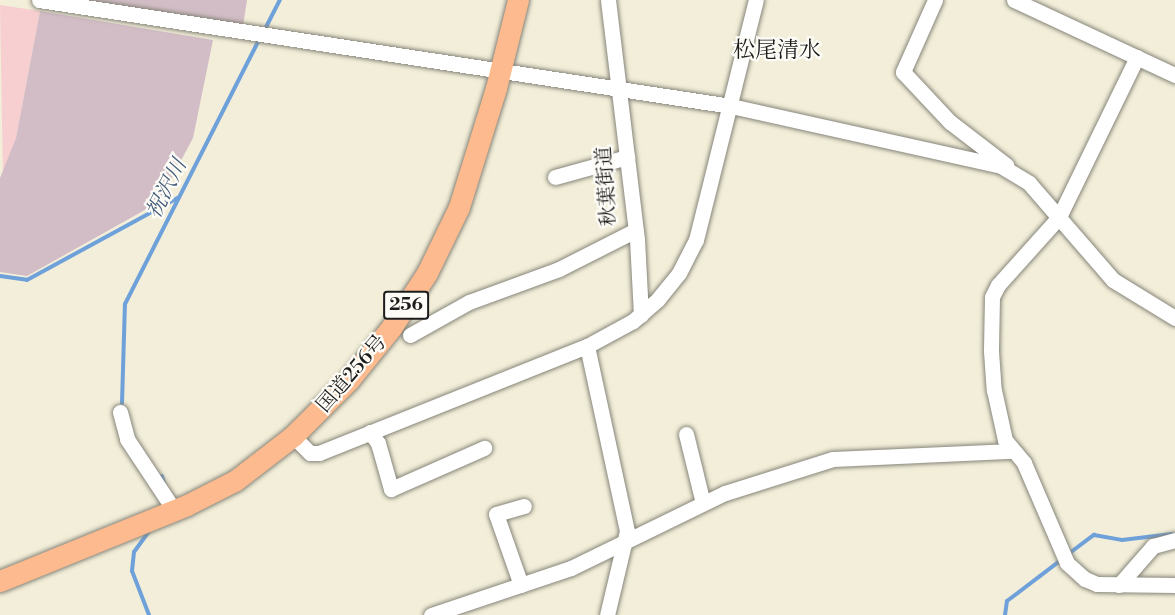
<!DOCTYPE html>
<html>
<head>
<meta charset="utf-8">
<style>
  body { margin:0 }
  #map { position:relative; width:1175px; height:615px; overflow:hidden; background:#f2eed9; font-family:"Libre Bodoni","Noto Serif JP",serif }
  div>[style] { position:absolute }
  [style*='--x'] { left:calc(var(--x)*1px); top:calc(var(--y)*1px); width:calc(var(--w)*1px); rotate:calc(var(--a)*1deg) }
  .built>* { inset:0; background:#f7cfd1 }
  .industrial>* { inset:0; background:#d2bdc6 }
  .stream>* { height:4px; margin:-2px; padding:0 2px; transform-origin:2px; border-radius:2px; background:#6ea1da }
  .roads { filter:drop-shadow(0 0 2px #87857a) drop-shadow(0 0 2px #87857a) }
  .minor>* { height:15px; margin:-7.5px; padding:0 7.5px; transform-origin:7.5px; border-radius:7.5px; background:#fff }
  .highway>* { height:21px; margin:-10.5px; padding:0 10.5px; transform-origin:10.5px; border-radius:10.5px; background:#fcba8e }
  span { translate:-50% -50%; white-space:nowrap; text-align:center; line-height:1.15; -webkit-text-stroke:4.5px #fdfcf7; paint-order:stroke }
  .shield-label span { padding:2px 4px; background:#fdfcf7; border:2px solid; border-radius:4px; -webkit-text-stroke-width:0 }
  .shield-label { font-size:18px; color:#1c1c1c; font-weight:700 }
  .street-label { font-size:20px; color:#1c1c1c }
  .water-label { font-size:21px; color:#455e7b; font-style:italic }
  .quarter-label { font-size:22px; color:#1c1c1c }
</style>
</head>
<body>
<div id="map">
  <div class="built">
    <i style="clip-path:polygon(0 5px,40px 11px,16px 138px,3px 178px)"></i>
  </div>
  <div class="industrial">
    <i style="clip-path:polygon(75px 0,247px 0,243px 26px)"></i>
    <i style="clip-path:polygon(40px 11px,213px 40px,193px 138px,159px 202px,27px 276px,0 272px,0 178px,16px 138px)"></i>
  </div>
  <div class="stream">
    <i style="--x:264;--y:31;--w:35;--a:-63"></i>
    <i style="--x:0;--y:276;--w:27;--a:8"></i>
    <i style="--x:27;--y:280;--w:173;--a:-28.6"></i>
    <i style="--x:122;--y:403;--w:99;--a:-88.3"></i>
    <i style="--x:125;--y:304;--w:298;--a:-63.1"></i>
    <i style="--x:162;--y:476;--w:11;--a:75"></i>
    <i style="--x:1067;--y:555;--w:34;--a:-37"></i>
    <i style="--x:1094;--y:535;--w:28;--a:10"></i>
    <i style="--x:1122;--y:540;--w:50;--a:-6.8"></i>
    <i style="--x:149;--y:615;--w:47;--a:-111.1"></i>
    <i style="--x:132;--y:571;--w:19;--a:-84"></i>
    <i style="--x:134;--y:552;--w:29;--a:-54"></i>
    <i style="--x:1005;--y:615;--w:14;--a:-82"></i>
    <i style="--x:1007;--y:601;--w:68;--a:-37.2"></i>
  </div>
  <div class="roads">
    <div class="minor">
      <i style="--x:39;--y:0;--w:700;--a:8.71"></i>
      <i style="--x:731;--y:106;--w:277;--a:12.5"></i>
      <i style="--x:1001;--y:166;--w:33;--a:31"></i>
      <i style="--x:1029;--y:183;--w:128;--a:49.1"></i>
      <i style="--x:1113;--y:280;--w:73;--a:31.5"></i>
      <i style="--x:608;--y:0;--w:241;--a:83.1"></i>
      <i style="--x:637;--y:239;--w:76;--a:87"></i>
      <i style="--x:935;--y:0;--w:79;--a:114"></i>
      <i style="--x:903;--y:72;--w:69;--a:46.8"></i>
      <i style="--x:950;--y:122;--w:71;--a:37.5"></i>
      <i style="--x:1014;--y:0;--w:178;--a:25"></i>
      <i style="--x:1137;--y:57;--w:178;--a:116"></i>
      <i style="--x:1059;--y:217;--w:91;--a:131.9"></i>
      <i style="--x:998;--y:285;--w:13;--a:117"></i>
      <i style="--x:992;--y:297;--w:54;--a:91.1"></i>
      <i style="--x:991;--y:351;--w:39;--a:86"></i>
      <i style="--x:994;--y:390;--w:51;--a:77.6"></i>
      <i style="--x:1005;--y:440;--w:30;--a:50"></i>
      <i style="--x:1024;--y:463;--w:109;--a:66.7"></i>
      <i style="--x:1067;--y:563;--w:24;--a:42"></i>
      <i style="--x:1085;--y:579;--w:13;--a:23"></i>
      <i style="--x:1097;--y:584;--w:78;--a:0.7"></i>
      <i style="--x:555;--y:177;--w:75;--a:-15.5"></i>
      <i style="--x:410;--y:335;--w:68;--a:-29.2"></i>
      <i style="--x:469;--y:302;--w:96;--a:-20.1"></i>
      <i style="--x:559;--y:269;--w:86;--a:-26.9"></i>
      <i style="--x:587;--y:346;--w:189;--a:77.8"></i>
      <i style="--x:627;--y:531;--w:86;--a:103.4"></i>
      <i style="--x:120;--y:412;--w:28;--a:75"></i>
      <i style="--x:127;--y:439;--w:85;--a:56.5"></i>
      <i style="--x:370;--y:432;--w:14;--a:54"></i>
      <i style="--x:378;--y:443;--w:48;--a:74.2"></i>
      <i style="--x:391;--y:489;--w:102;--a:-23.8"></i>
      <i style="--x:686;--y:434;--w:71;--a:76.2"></i>
      <i style="--x:293;--y:436;--w:24;--a:45"></i>
      <i style="--x:310;--y:453;--w:9;--a:0"></i>
      <i style="--x:319;--y:453;--w:289;--a:-21.8"></i>
      <i style="--x:587;--y:346;--w:52;--a:-28.5"></i>
      <i style="--x:633;--y:321;--w:33;--a:-41"></i>
      <i style="--x:658;--y:299;--w:33;--a:-51"></i>
      <i style="--x:679;--y:273;--w:37;--a:-63"></i>
      <i style="--x:696;--y:240;--w:247;--a:-76"></i>
      <i style="--x:521;--y:585;--w:75;--a:-109.4"></i>
      <i style="--x:496;--y:514;--w:29;--a:-16"></i>
      <i style="--x:1119;--y:585;--w:52;--a:-48.9"></i>
      <i style="--x:1153;--y:546;--w:23;--a:-15"></i>
      <i style="--x:431;--y:615;--w:148;--a:-18.6"></i>
      <i style="--x:571;--y:568;--w:171;--a:-26"></i>
      <i style="--x:725;--y:493;--w:113;--a:-17.5"></i>
      <i style="--x:833;--y:459;--w:179;--a:-2.6"></i>
    </div>
    <div class="highway">
      <i style="--x:0;--y:581;--w:202;--a:-22.1"></i>
      <i style="--x:187;--y:505;--w:55;--a:-27"></i>
      <i style="--x:236;--y:480;--w:72;--a:-37.7"></i>
      <i style="--x:293;--y:436;--w:79;--a:-45"></i>
      <i style="--x:349;--y:380;--w:67;--a:-51.1"></i>
      <i style="--x:391;--y:328;--w:66;--a:-56.8"></i>
      <i style="--x:427;--y:273;--w:73;--a:-64.1"></i>
      <i style="--x:459;--y:207;--w:125;--a:-72.7"></i>
      <i style="--x:496;--y:88;--w:91;--a:-76"></i>
    </div>
  </div>
  <div class="shield-label">
    <span style="left:406px;top:305px">256</span>
  </div>
  <div class="street-label">
    <span style="left:607px;top:186px;rotate:-94deg">秋葉街道</span>
    <span style="left:352px;top:374px;rotate:-49deg">国道256号</span>
  </div>
  <div class="water-label">
    <span style="left:167px;top:189px;rotate:-63deg">祝沢川</span>
  </div>
  <div class="quarter-label">
    <span style="left:777px;top:51px">松尾清水</span>
  </div>
</div>
</body>
</html>
